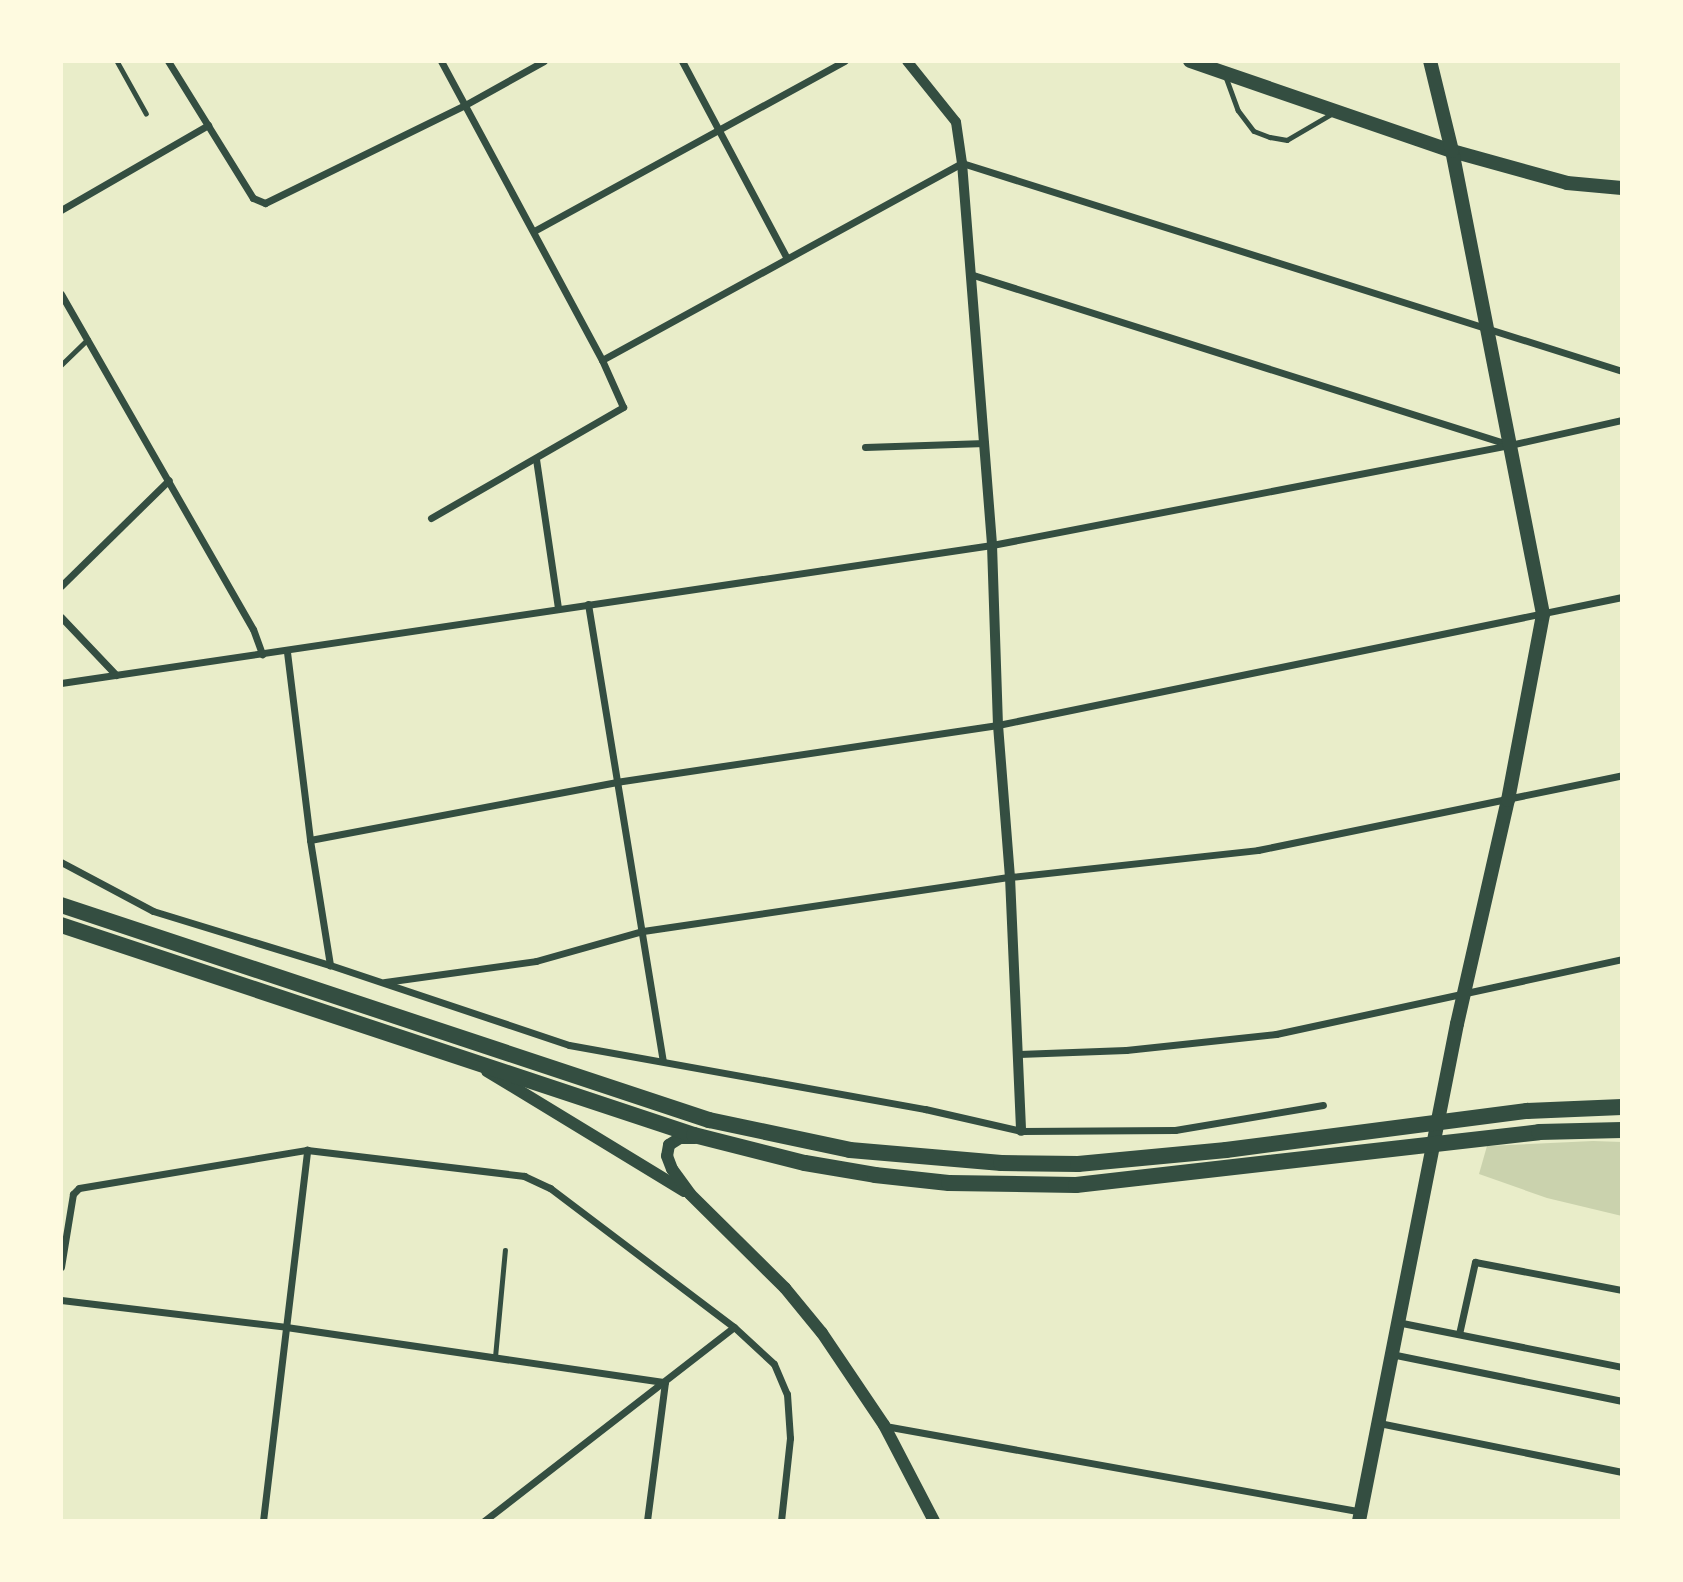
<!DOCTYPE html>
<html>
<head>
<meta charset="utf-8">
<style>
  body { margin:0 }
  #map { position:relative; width:1683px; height:1582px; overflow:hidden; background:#e9edc9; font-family:Bitter,serif }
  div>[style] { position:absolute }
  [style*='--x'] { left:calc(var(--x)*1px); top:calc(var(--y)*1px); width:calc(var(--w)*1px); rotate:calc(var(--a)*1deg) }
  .green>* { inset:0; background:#cad2ad }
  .service>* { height:4.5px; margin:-2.25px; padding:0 2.25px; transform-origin:2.25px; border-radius:2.25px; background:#344e41 }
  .minor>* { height:7px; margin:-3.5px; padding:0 3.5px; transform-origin:3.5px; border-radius:3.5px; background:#344e41 }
  .tertiary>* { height:10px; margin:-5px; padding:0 5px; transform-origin:5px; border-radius:5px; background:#344e41 }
  .secondary>* { height:12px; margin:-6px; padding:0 6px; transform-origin:6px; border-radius:6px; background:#344e41 }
  .primary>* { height:14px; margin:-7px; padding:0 7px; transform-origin:7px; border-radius:7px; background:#344e41 }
  .trunk>* { height:16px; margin:-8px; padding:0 8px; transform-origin:8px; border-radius:8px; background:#344e41 }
  span { translate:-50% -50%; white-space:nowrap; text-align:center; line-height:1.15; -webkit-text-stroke:5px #fefae0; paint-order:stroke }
  .frame { position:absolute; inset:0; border:63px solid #fefae0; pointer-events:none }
</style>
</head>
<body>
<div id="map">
  <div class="green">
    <i style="clip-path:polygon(1593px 1141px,1622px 1142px,1622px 1216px,1547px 1198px,1479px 1174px,1487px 1146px)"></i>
  </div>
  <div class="service">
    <i style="--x:117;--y:61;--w:60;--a:60.9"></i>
    <i style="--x:1226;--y:77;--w:35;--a:70"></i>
    <i style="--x:1238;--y:110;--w:26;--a:53"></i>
    <i style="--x:1254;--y:131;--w:17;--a:21"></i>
    <i style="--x:1270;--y:137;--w:17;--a:10"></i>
    <i style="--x:1287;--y:140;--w:53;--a:-30.4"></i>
    <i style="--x:61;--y:365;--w:37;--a:-44"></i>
    <i style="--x:495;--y:1357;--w:107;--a:-84.7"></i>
  </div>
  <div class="minor">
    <i style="--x:168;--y:61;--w:161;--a:58.2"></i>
    <i style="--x:253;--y:198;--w:13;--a:23"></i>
    <i style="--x:265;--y:203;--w:223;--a:-26.1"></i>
    <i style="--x:465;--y:105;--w:90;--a:-29.1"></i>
    <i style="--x:682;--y:61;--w:222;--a:62"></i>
    <i style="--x:61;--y:210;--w:170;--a:-30"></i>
    <i style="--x:534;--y:231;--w:354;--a:-28.7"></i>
    <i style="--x:970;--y:274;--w:563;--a:17.57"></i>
    <i style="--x:61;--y:294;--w:386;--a:60.2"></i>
    <i style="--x:253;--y:629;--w:27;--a:70"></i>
    <i style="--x:602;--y:360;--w:410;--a:-28.7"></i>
    <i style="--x:962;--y:163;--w:692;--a:17.49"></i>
    <i style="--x:865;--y:447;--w:120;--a:-1.9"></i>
    <i style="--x:536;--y:459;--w:151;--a:81.6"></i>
    <i style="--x:431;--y:518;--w:222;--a:-30"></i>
    <i style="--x:623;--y:407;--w:51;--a:-114.1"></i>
    <i style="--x:602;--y:360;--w:340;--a:-118.3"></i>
    <i style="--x:61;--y:586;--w:151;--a:-44.5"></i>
    <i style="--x:588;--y:604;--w:463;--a:80.7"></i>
    <i style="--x:61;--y:617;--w:80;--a:46.5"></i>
    <i style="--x:287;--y:652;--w:189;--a:83"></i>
    <i style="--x:310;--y:840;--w:127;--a:80.9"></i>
    <i style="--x:61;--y:683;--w:941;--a:-8.43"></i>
    <i style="--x:992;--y:545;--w:528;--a:-10.93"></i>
    <i style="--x:1510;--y:445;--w:115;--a:-12.6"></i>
    <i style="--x:310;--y:840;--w:311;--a:-10.7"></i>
    <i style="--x:616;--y:782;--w:386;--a:-8.5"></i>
    <i style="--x:998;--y:725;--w:637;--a:-11.59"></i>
    <i style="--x:61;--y:862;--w:104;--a:28"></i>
    <i style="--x:153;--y:911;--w:185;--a:17"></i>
    <i style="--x:330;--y:965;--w:252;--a:18.5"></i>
    <i style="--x:569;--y:1045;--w:362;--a:10.2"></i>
    <i style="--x:925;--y:1109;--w:98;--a:12.9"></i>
    <i style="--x:1021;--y:1131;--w:154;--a:-0.4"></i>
    <i style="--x:1175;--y:1130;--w:150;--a:-9.6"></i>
    <i style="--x:385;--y:982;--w:152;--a:-7.9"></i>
    <i style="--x:536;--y:961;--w:111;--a:-15.7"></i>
    <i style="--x:643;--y:931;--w:371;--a:-8.4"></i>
    <i style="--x:1010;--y:877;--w:249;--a:-6.2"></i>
    <i style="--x:1258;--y:850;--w:372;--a:-11.6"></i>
    <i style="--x:1019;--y:1054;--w:107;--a:-2.1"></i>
    <i style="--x:1126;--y:1050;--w:151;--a:-6.1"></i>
    <i style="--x:1276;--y:1034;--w:354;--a:-12.2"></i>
    <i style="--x:61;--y:1267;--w:74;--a:-80.7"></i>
    <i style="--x:73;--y:1194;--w:8;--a:-45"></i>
    <i style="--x:79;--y:1188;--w:231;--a:-9.5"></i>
    <i style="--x:307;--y:1150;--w:219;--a:6.8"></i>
    <i style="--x:524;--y:1176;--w:29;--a:25"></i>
    <i style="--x:550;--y:1188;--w:231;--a:37.1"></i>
    <i style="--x:734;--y:1327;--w:54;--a:42.8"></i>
    <i style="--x:774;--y:1364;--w:33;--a:67"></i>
    <i style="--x:787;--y:1394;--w:44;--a:86.1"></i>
    <i style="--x:790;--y:1438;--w:83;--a:96.2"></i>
    <i style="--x:61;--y:1300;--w:227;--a:6.8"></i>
    <i style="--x:286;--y:1327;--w:383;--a:8.3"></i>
    <i style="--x:665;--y:1382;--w:140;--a:97.4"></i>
    <i style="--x:1397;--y:1322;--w:229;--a:11.3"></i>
    <i style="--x:1459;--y:1334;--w:74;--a:-77.5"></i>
    <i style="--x:1475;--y:1262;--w:150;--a:10.8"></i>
    <i style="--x:1391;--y:1354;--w:236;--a:11.5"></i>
    <i style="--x:1379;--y:1423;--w:248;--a:11.4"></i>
    <i style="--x:885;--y:1426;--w:484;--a:10.2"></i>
    <i style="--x:263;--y:1521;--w:374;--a:-83.2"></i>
    <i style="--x:484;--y:1521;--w:316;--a:-37.8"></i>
  </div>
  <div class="tertiary">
    <i style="--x:907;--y:61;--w:78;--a:51.2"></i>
    <i style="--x:956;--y:122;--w:41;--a:81.7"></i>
    <i style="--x:962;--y:163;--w:383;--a:85.5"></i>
    <i style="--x:992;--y:545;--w:180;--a:88.1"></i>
    <i style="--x:998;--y:725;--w:152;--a:85.5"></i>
    <i style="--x:1010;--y:877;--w:254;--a:87.5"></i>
  </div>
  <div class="secondary">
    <i style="--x:487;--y:1071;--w:231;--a:31.3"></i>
    <i style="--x:695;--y:1138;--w:15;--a:180"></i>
    <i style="--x:680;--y:1138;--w:13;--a:148"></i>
    <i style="--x:669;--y:1145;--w:11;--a:100"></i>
    <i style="--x:667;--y:1156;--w:14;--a:69"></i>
    <i style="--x:672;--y:1169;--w:31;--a:54"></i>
    <i style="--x:690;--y:1194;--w:134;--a:44.7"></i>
    <i style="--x:785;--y:1288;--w:58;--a:50.6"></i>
    <i style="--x:822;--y:1333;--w:111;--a:56"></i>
    <i style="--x:884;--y:1425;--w:108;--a:62.5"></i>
  </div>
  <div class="primary">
    <i style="--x:1190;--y:61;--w:277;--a:19"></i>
    <i style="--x:1452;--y:151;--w:119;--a:15.5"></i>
    <i style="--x:1567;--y:183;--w:55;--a:5.2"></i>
    <i style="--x:1359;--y:1521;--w:507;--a:-78.85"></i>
    <i style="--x:1457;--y:1024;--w:230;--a:-77.2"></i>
    <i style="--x:1508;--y:800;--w:189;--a:-79.3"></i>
    <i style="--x:1543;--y:614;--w:472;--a:-101.1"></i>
    <i style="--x:1452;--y:151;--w:93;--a:-103.7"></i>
  </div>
  <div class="trunk">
    <i style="--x:61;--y:905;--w:683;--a:18.36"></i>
    <i style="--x:709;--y:1120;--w:144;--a:12"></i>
    <i style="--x:850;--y:1150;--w:152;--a:4.9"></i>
    <i style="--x:1001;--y:1163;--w:77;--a:0.7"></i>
    <i style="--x:1078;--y:1164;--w:149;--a:-5.4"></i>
    <i style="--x:1226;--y:1150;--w:304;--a:-7.4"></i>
    <i style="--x:1527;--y:1111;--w:95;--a:-2.4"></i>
    <i style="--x:61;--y:925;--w:667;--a:18.35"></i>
    <i style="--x:694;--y:1135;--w:114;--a:14.2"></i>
    <i style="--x:805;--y:1163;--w:71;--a:9.7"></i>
    <i style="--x:875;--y:1175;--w:74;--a:6.2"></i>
    <i style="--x:949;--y:1183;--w:127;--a:0.9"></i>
    <i style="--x:1076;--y:1185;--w:466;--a:-6.5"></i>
    <i style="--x:1539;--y:1132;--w:83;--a:-1.4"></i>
  </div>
  <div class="frame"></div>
</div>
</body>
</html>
